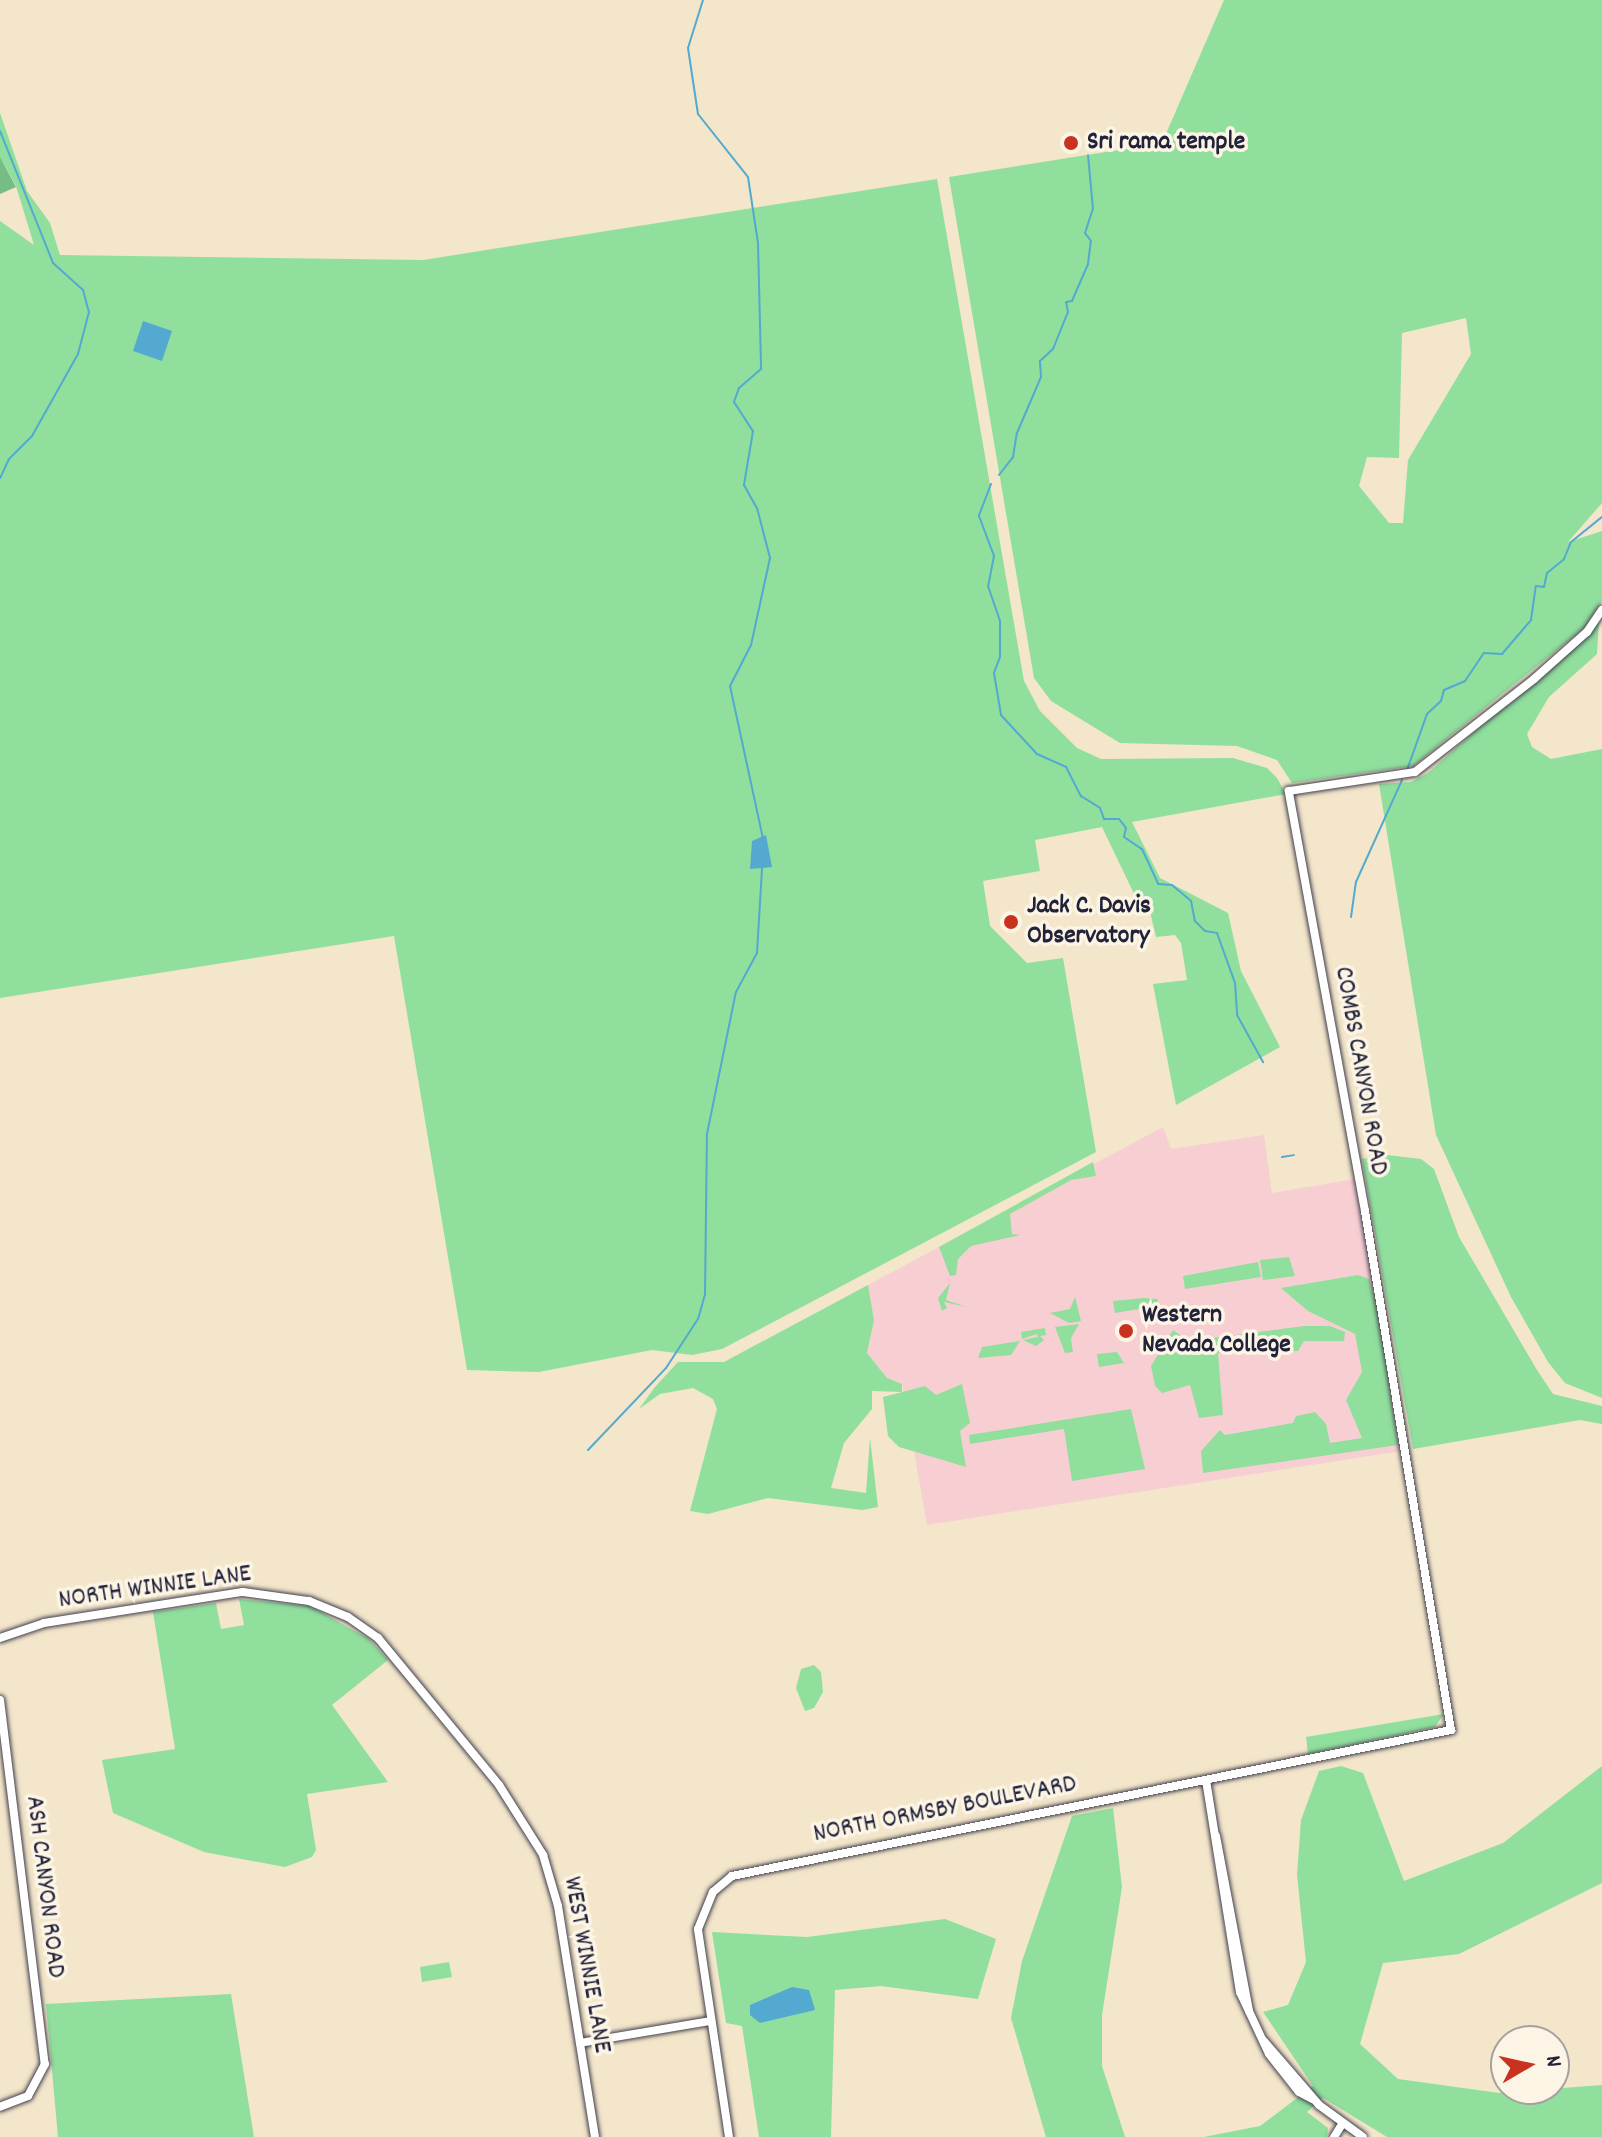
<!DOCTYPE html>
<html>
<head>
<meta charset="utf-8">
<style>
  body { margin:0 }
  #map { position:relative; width:1602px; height:2137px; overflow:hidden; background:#f3e6ca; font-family:Dekko,sans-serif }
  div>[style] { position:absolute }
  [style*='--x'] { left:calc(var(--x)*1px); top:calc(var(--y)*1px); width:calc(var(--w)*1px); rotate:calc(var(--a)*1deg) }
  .built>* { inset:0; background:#f7cfd3 }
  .green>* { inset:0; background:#90df9d }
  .forest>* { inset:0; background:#74be84 }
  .water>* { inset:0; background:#54a9d0 }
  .stream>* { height:2px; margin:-1px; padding:0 1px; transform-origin:1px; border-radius:1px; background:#54a9d0 }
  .roads { filter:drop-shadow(0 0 2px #413f50) drop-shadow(0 0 2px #413f50) }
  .minor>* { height:8px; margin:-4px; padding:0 4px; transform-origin:4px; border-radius:4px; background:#fff }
  .dots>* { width:22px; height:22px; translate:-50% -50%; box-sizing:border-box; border:4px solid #fcf5e5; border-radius:50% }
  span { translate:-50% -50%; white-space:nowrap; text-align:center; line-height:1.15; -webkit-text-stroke:7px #fcf5e5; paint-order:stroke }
  .poi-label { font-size:26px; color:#22223b; font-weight:700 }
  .left { translate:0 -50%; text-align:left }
  .street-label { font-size:26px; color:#22223b }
  .north { position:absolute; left:1490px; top:2025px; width:80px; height:80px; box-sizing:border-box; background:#fcf5e5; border:2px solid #a5a1a1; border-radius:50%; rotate:81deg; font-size:22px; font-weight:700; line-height:32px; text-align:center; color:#22223b }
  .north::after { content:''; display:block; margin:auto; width:28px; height:36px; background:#c8321e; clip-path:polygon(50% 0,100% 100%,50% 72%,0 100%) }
</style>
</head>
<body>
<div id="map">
  <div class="built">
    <i style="clip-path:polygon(1163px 1127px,1171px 1149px,1264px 1135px,1272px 1193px,1355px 1179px,1401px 1451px,927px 1525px,902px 1384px,887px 1378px,867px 1353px,874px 1320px,868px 1285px)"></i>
  </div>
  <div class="green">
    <i style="clip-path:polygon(evenodd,1224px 0,1602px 0,1602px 503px,1568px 542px,1602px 531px,1602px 601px,1584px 628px,1413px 766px,1292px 783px,1277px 760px,1237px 746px,1120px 743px,1051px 701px,1034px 678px,949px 177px,1162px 143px,1224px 0,1466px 318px,1471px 354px,1408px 460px,1403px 523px,1389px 523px,1359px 486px,1367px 457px,1399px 458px,1402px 333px,1466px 318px)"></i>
    <i style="clip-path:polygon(0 113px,27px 191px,50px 223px,60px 255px,423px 260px,937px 179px,1024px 681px,1040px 711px,1077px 748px,1101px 759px,1233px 758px,1267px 768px,1277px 778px,1286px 794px,1132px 822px,1160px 878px,1228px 913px,1241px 971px,1280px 1047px,1176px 1105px,1153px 984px,1187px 980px,1181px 943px,1175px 935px,1156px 937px,1147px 899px,1137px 900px,1102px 827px,1035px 840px,1040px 871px,983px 881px,990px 926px,1027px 963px,1063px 958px,1096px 1152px,722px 1349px,692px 1355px,652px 1350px,539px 1372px,467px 1370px,394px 936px,0 998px,0 221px,34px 245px,16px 186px,0 157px)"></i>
    <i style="clip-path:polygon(1599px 621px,1597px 654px,1549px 697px,1527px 734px,1532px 747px,1551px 759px,1602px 749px,1602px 1398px,1565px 1383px,1548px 1362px,1511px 1297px,1436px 1135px,1379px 784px,1411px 782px,1428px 773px)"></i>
    <i style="clip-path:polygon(1387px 1155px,1421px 1159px,1434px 1169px,1459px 1237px,1537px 1370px,1553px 1394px,1602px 1406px,1602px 1424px,1580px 1420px,1413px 1449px,1362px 1159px)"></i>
    <i style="clip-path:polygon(1093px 1162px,1096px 1176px,1071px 1180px,1010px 1214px,1012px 1234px,1020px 1235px,971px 1246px,958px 1259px,956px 1275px,950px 1276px,939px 1247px)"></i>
    <i style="clip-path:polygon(1289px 1257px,1295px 1276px,1263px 1280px,1260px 1260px)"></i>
    <i style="clip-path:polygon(1258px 1262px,1261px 1277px,1185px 1289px,1183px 1276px)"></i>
    <i style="clip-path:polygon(1358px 1275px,1369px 1279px,1378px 1308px,1398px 1445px,1203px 1473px,1201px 1451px,1220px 1430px,1225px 1435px,1293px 1423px,1296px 1416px,1315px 1412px,1326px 1424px,1330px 1443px,1362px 1438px,1346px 1400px,1362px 1372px,1355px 1334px,1308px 1311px,1281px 1288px)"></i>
    <i style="clip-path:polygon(950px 1283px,946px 1300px,967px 1307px,944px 1302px,947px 1308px,942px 1311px,938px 1298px)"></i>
    <i style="clip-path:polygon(868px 1285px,874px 1320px,867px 1353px,887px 1378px,902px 1384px,902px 1392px,872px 1391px,872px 1409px,844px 1443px,831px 1488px,866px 1493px,870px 1438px,878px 1507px,862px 1510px,768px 1498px,708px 1514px,690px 1511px,717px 1409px,713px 1399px,693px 1388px,660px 1394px,639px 1409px,655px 1387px,678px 1362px,724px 1362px)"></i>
    <i style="clip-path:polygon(1075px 1297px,1081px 1321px,1069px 1323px,1050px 1313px,1070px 1309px)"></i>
    <i style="clip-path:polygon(1143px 1298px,1158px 1299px,1157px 1306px,1115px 1313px,1113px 1301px)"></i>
    <i style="clip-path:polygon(1079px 1324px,1071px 1338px,1073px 1352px,1065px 1353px,1055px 1327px)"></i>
    <i style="clip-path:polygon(1304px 1326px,1330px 1326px,1345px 1332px,1344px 1341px,1304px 1341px,1298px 1351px,1218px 1353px,1223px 1415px,1199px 1418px,1190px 1385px,1162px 1393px,1155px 1386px,1151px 1366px,1173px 1330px,1188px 1341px)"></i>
    <i style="clip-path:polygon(1045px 1328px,1046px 1335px,1040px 1336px,1044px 1340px,1036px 1346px,1023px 1340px,1038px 1337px,1037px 1334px,1022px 1339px,1021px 1332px)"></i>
    <i style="clip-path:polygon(1020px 1341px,1011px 1355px,978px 1358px,982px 1347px)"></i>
    <i style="clip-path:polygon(1117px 1352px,1124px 1363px,1099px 1367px,1097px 1354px)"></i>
    <i style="clip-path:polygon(962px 1384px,970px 1423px,960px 1431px,966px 1467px,899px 1447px,888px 1436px,883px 1397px,925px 1386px,936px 1395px)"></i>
    <i style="clip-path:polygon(1131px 1409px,1145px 1469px,1072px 1481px,1064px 1429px,970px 1444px,969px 1435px)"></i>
    <i style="clip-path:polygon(239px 1599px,310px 1606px,369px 1639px,388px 1660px,332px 1705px,388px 1782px,307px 1794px,316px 1850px,312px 1857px,285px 1867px,204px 1852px,113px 1813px,102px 1760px,175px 1749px,153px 1612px,216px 1603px,221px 1629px,244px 1625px)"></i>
    <i style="clip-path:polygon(814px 1665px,821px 1672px,823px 1692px,814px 1708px,805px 1711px,796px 1688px,801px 1669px)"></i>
    <i style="clip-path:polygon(1444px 1714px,1435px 1727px,1308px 1754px,1306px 1737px)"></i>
    <i style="clip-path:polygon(1341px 1766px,1363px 1773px,1404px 1881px,1503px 1843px,1602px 1766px,1602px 1883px,1459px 1954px,1383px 1963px,1360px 2044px,1398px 2079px,1499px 2093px,1602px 2085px,1602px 2137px,1387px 2137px,1323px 2098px,1307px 2112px,1328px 2128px,1327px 2137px,1204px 2137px,1260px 2126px,1313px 2086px,1263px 2012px,1288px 2005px,1306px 1962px,1297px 1875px,1301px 1820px,1319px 1771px)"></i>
    <i style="clip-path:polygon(1113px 1808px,1122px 1887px,1102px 2015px,1102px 2066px,1125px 2137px,1046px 2137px,1011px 2018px,1022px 1961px,1072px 1816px)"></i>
    <i style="clip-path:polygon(945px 1919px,996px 1939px,978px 1999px,881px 1986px,835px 1990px,831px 2137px,759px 2137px,742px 2026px,726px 2023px,712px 1932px,807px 1937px)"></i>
    <i style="clip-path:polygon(449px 1962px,452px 1977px,422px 1982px,420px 1967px)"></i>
    <i style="clip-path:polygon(231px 1994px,254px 2137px,58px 2137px,46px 2004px)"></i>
  </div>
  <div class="forest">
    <i style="clip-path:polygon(0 157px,16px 187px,0 194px)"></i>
  </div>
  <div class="water">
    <i style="clip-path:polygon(143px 321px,172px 331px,162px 361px,133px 351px)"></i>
    <i style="clip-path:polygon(766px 835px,772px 867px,750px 869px,752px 841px)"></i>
    <i style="clip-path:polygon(792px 1987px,809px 1990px,815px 2010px,760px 2023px,750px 2015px,750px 2005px)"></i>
  </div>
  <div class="stream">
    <i style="--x:703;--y:0;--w:50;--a:107.4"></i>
    <i style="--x:688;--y:48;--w:67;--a:81.4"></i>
    <i style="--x:698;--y:114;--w:80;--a:51.6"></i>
    <i style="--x:748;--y:177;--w:67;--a:81.4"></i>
    <i style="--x:758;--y:243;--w:126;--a:88.6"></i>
    <i style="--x:761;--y:369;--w:29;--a:139"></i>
    <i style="--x:739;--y:388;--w:15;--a:110"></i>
    <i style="--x:734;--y:402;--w:35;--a:57"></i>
    <i style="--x:753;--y:431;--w:55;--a:99.5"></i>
    <i style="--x:744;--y:485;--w:26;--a:61"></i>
    <i style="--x:757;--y:508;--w:52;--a:75.4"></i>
    <i style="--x:770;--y:558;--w:89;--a:102.3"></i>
    <i style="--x:751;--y:645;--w:46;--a:117.1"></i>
    <i style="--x:730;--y:686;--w:156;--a:77.8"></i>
    <i style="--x:0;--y:131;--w:142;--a:68.1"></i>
    <i style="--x:53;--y:263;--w:40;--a:42"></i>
    <i style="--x:83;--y:290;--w:23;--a:75"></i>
    <i style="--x:89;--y:312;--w:43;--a:104.7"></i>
    <i style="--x:78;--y:354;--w:94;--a:119.3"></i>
    <i style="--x:32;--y:436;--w:33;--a:135"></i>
    <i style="--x:9;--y:459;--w:21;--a:115"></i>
    <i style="--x:999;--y:475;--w:23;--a:-52"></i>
    <i style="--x:1013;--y:457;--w:24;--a:-81"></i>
    <i style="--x:1017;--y:433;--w:61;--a:-66.8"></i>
    <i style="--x:1041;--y:377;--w:16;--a:-94"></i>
    <i style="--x:1040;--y:361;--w:18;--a:-43"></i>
    <i style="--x:1053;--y:349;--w:40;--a:-68"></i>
    <i style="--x:1068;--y:312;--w:10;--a:-101"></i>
    <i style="--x:1066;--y:302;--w:6;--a:-9"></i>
    <i style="--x:1072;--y:301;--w:40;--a:-66.6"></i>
    <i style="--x:1088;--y:264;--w:23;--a:-83"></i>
    <i style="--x:1091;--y:241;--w:10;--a:-127"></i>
    <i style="--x:1085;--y:233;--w:25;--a:-72"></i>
    <i style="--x:1093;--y:209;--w:54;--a:-95.3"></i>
    <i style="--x:991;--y:484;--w:34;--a:111"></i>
    <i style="--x:979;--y:516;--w:43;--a:69.4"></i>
    <i style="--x:994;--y:556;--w:31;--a:101"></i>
    <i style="--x:988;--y:586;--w:37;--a:71"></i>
    <i style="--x:1000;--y:621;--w:36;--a:90"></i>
    <i style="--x:1000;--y:657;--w:17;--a:111"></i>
    <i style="--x:994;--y:673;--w:43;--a:80.5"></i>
    <i style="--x:1001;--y:715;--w:53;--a:47.3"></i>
    <i style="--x:1037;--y:754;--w:32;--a:24"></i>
    <i style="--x:1066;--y:767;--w:33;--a:63"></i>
    <i style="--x:1081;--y:796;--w:22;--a:32"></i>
    <i style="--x:1100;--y:808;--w:12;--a:70"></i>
    <i style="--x:1104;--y:819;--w:15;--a:0"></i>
    <i style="--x:1119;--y:819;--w:11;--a:52"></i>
    <i style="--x:1126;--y:828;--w:9;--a:103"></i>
    <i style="--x:1124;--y:837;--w:22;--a:34"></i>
    <i style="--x:1142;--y:849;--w:38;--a:65"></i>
    <i style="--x:1158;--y:884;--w:14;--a:4"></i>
    <i style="--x:1172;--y:885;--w:25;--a:40"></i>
    <i style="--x:1191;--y:901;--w:20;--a:79"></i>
    <i style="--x:1195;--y:921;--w:14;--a:45"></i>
    <i style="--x:1205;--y:931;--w:12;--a:9"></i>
    <i style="--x:1217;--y:933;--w:53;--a:70.2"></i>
    <i style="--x:1235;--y:983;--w:32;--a:86"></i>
    <i style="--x:1237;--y:1015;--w:54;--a:61"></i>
    <i style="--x:1407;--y:770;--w:59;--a:-70.3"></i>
    <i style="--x:1427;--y:714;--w:19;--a:-43"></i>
    <i style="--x:1441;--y:701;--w:11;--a:-75"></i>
    <i style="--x:1444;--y:690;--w:23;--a:-23"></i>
    <i style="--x:1465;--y:681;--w:34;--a:-56"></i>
    <i style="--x:1484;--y:653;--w:18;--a:3"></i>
    <i style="--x:1502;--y:654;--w:45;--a:-49.5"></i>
    <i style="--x:1531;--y:620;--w:34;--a:-82"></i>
    <i style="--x:1536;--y:586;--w:8;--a:7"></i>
    <i style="--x:1544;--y:587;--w:14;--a:-78"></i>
    <i style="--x:1547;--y:573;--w:22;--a:-39"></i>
    <i style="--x:1564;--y:559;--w:18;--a:-68"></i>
    <i style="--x:1571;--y:542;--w:40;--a:-39"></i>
    <i style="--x:1351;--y:917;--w:35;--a:-82"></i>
    <i style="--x:1356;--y:882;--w:112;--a:-65.7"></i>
    <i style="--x:1282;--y:1157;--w:12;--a:-9"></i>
    <i style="--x:588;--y:1450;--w:113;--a:-46.4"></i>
    <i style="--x:666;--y:1368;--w:59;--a:-56.9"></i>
    <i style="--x:698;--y:1319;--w:26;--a:-74"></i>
    <i style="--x:705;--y:1294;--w:160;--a:-89.3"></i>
    <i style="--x:707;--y:1134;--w:145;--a:-78.5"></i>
    <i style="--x:736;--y:992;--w:44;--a:-61.7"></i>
    <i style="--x:757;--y:953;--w:85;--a:-86.6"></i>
  </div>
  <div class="roads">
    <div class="minor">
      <i style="--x:0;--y:1638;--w:46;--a:-18.8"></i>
      <i style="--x:44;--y:1623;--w:201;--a:-8.9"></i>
      <i style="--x:243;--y:1592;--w:67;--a:7.8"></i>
      <i style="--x:309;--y:1601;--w:42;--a:22.3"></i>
      <i style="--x:348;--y:1617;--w:37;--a:35"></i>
      <i style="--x:378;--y:1638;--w:190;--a:50.5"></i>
      <i style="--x:499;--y:1785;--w:83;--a:57.8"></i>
      <i style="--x:543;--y:1855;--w:53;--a:73.6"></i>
      <i style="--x:558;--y:1906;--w:234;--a:80.9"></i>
      <i style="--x:0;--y:1700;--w:367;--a:83"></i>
      <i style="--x:45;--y:2064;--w:36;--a:118"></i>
      <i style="--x:28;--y:2096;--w:30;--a:159"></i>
      <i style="--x:1206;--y:1780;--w:215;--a:80.9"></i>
      <i style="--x:1240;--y:1992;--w:68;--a:64.9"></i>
      <i style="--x:1269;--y:2054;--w:48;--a:51.7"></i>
      <i style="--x:1299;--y:2092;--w:15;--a:28"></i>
      <i style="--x:1216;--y:1836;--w:178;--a:79.3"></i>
      <i style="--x:1264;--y:2041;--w:84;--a:49.3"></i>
      <i style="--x:1319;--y:2105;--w:54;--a:36"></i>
      <i style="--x:580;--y:2043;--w:132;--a:-9.6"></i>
      <i style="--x:729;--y:2137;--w:210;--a:-98.5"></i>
      <i style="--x:698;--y:1929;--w:40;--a:-68"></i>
      <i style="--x:713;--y:1892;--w:25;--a:-40"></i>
      <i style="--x:732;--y:1876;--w:734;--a:-11.48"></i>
      <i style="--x:1451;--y:1730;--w:526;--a:-99.41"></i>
      <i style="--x:1365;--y:1211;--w:427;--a:-100.3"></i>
      <i style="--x:1289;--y:791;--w:127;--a:-8.6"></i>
      <i style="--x:1415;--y:772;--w:151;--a:-38"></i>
      <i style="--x:1534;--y:679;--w:71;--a:-41.6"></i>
      <i style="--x:1587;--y:632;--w:27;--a:-56"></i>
      <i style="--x:1334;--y:2137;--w:15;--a:-58"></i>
    </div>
  </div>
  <div class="dots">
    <i style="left:1071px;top:143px;background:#c8321e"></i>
    <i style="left:1011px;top:922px;background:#c8321e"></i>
    <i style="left:1126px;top:1331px;background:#c8321e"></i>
  </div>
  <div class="poi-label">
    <span class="left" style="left:1087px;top:143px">Sri rama temple</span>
    <span class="left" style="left:1027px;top:922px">Jack C. Davis<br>Observatory</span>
    <span class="left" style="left:1142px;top:1331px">Western<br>Nevada College</span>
  </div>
  <div class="street-label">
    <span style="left:1360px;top:1071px;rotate:80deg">COMBS CANYON ROAD</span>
    <span style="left:155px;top:1588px;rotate:-8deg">NORTH WINNIE LANE</span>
    <span style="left:945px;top:1810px;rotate:-11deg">NORTH ORMSBY BOULEVARD</span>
    <span style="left:44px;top:1887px;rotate:83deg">ASH CANYON ROAD</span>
    <span style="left:586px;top:1965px;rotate:80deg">WEST WINNIE LANE</span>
  </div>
  <div class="north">N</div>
</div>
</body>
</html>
